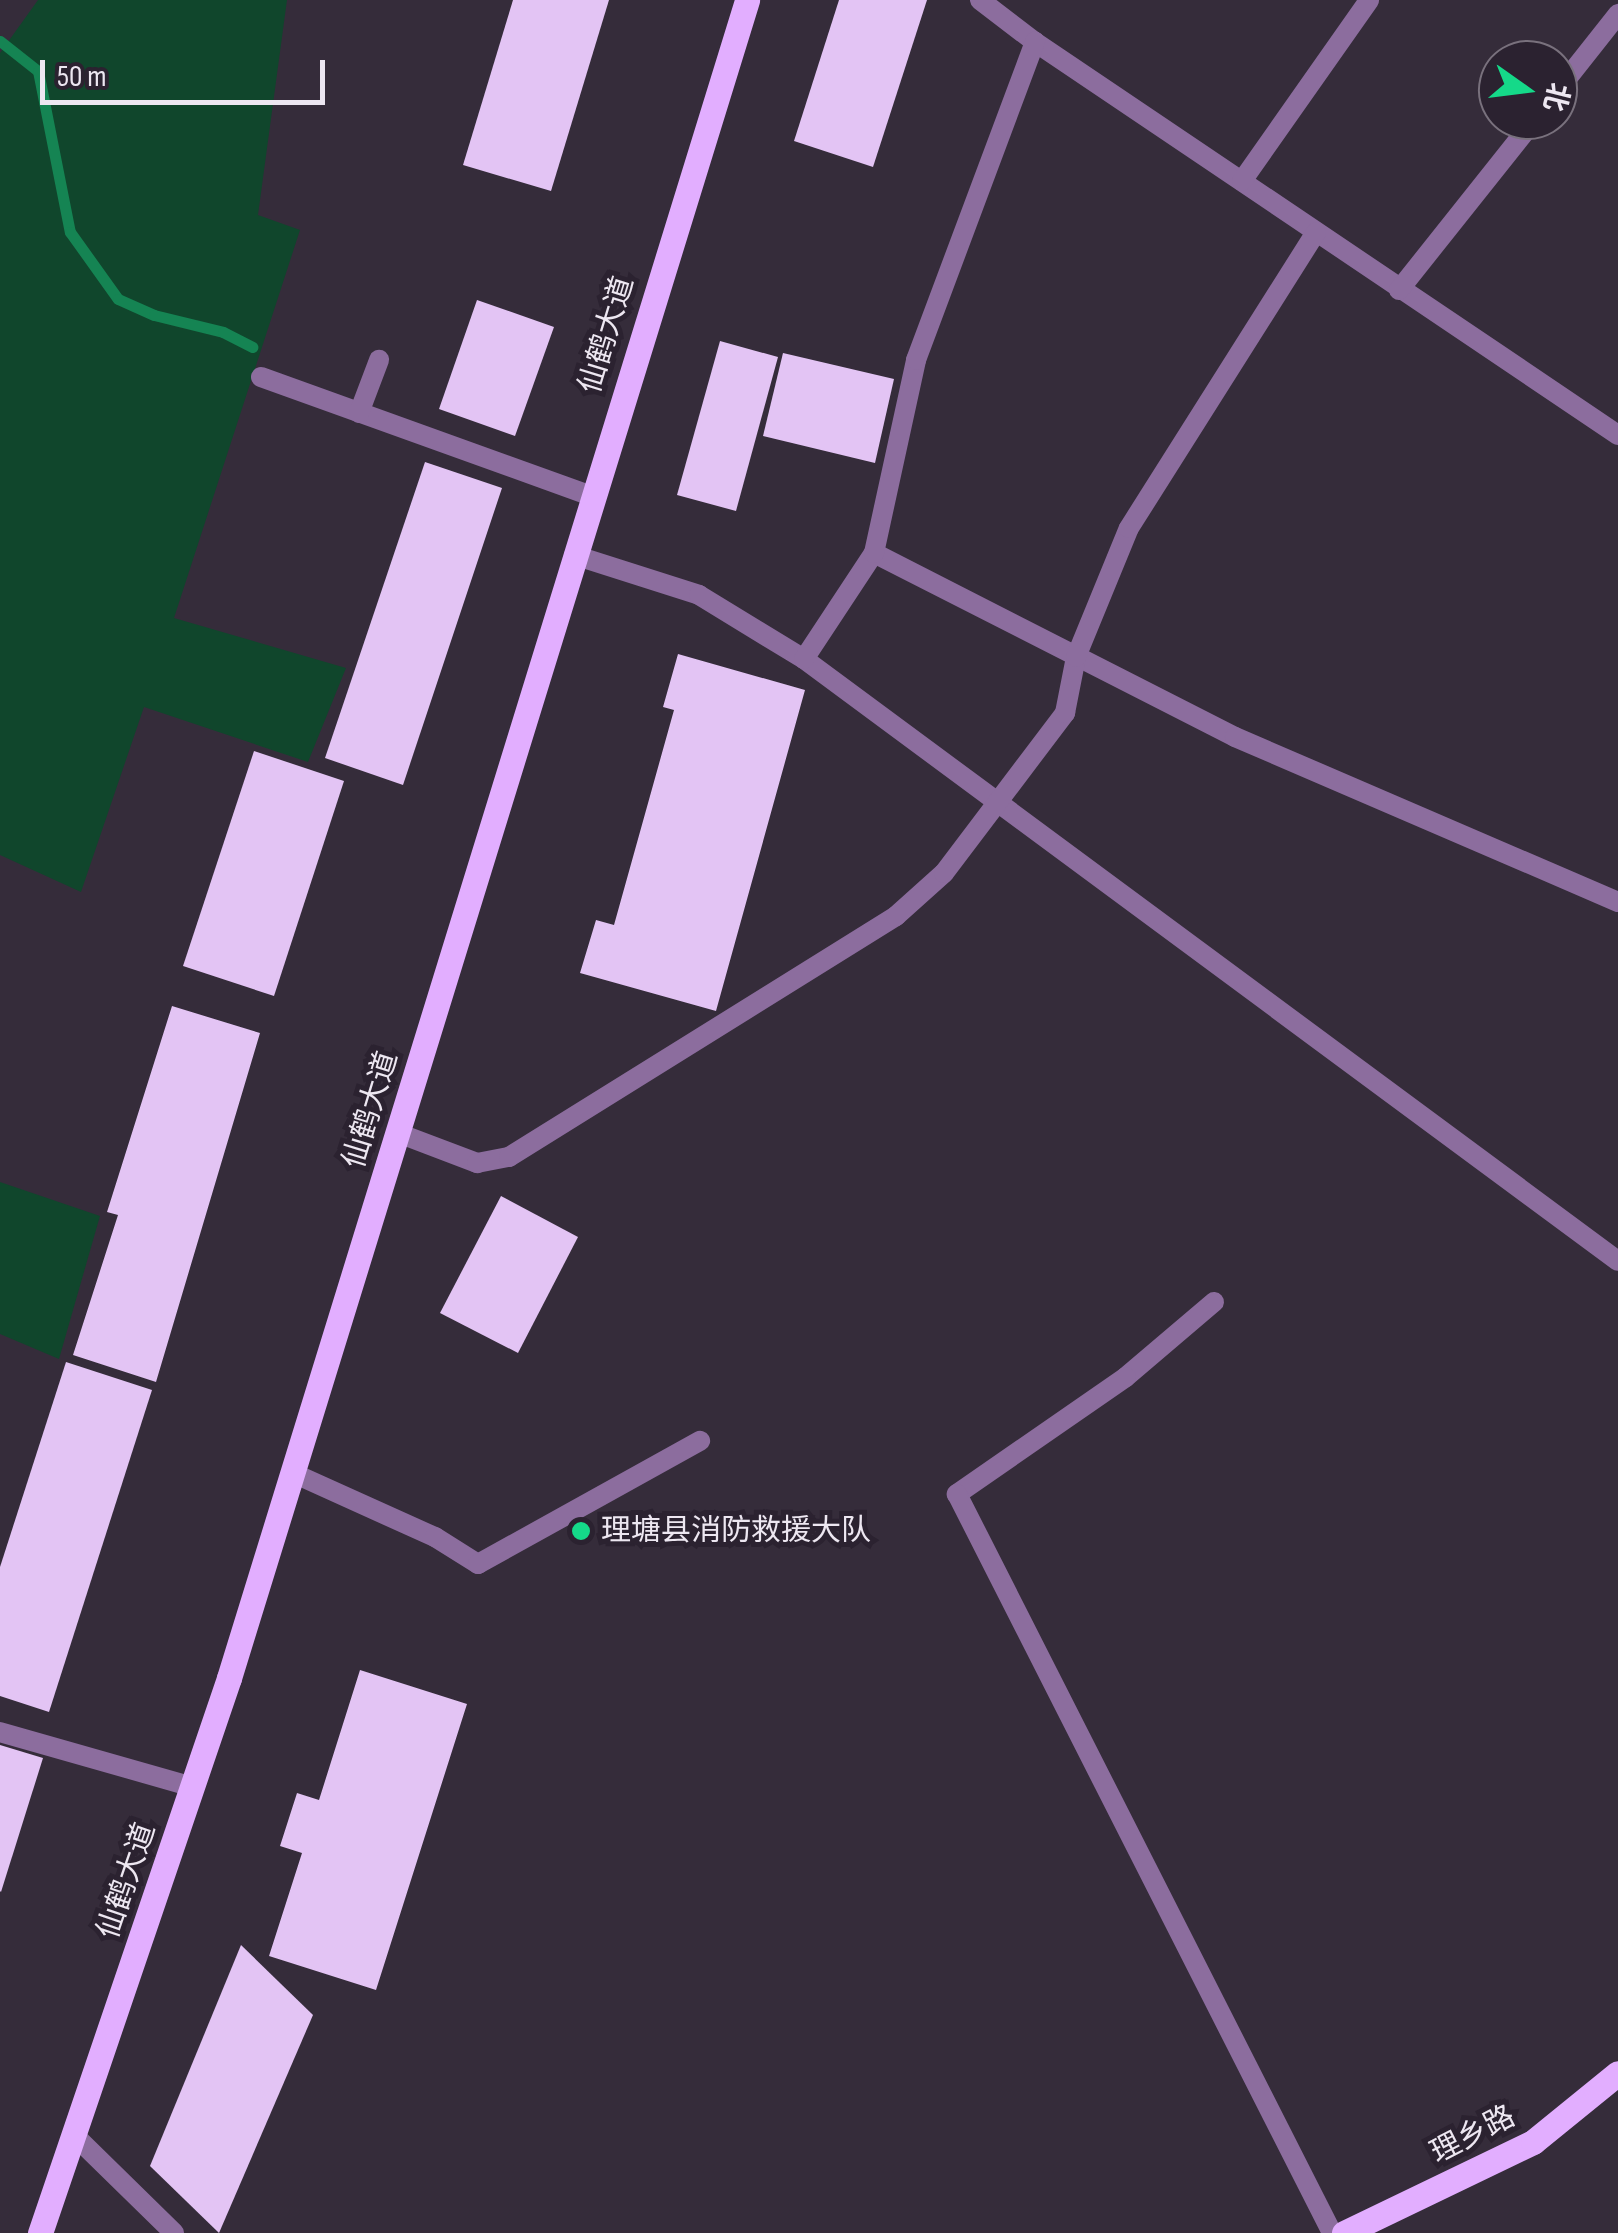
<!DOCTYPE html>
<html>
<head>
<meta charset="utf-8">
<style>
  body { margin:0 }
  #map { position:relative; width:1618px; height:2233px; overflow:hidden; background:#352c3a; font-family:"Sofia Sans Condensed","Noto Sans SC",sans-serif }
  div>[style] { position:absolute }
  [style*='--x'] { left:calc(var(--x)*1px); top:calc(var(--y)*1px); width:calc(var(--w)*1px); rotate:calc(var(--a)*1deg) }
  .green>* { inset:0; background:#10462c }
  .stream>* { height:11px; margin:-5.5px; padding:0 5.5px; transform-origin:5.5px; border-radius:5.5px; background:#158453 }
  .building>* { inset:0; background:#e3c4f4 }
  .service>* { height:20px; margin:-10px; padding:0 10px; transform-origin:10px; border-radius:10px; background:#8c6d9e }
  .minor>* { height:20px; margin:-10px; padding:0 10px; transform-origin:10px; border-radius:10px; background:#8c6d9e }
  .primary>* { height:25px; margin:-12.5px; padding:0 12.5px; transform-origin:12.5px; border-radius:12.5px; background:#e2aeff }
  .dots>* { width:28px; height:28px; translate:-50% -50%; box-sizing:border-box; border:5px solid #2b2230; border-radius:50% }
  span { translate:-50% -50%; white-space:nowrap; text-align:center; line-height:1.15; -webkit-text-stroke:10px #2b2230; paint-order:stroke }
  .street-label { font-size:30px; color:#ede7f1 }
  .poi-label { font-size:30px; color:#ede7f1 }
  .left { translate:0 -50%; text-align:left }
  .north { position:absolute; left:1478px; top:40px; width:100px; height:100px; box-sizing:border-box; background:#2b2230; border:2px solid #79717d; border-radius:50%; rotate:104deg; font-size:28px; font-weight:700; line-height:40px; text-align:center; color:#ede7f1 }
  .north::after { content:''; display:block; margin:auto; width:35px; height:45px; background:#15d989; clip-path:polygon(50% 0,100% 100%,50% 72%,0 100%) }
  .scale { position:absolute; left:40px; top:60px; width:285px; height:45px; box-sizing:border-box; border:5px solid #ede7f1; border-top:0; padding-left:12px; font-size:30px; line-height:35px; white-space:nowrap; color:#ede7f1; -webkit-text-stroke:8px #2b2230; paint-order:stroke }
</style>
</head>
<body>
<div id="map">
  <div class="green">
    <i style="clip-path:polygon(38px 0,287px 0,258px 215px,300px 230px,174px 618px,346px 668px,308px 762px,144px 707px,81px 892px,0 855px,0 53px)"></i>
    <i style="clip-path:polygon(0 1182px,100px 1216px,59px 1359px,0 1334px)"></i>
  </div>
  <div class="stream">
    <i style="--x:0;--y:41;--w:48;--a:38.3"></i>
    <i style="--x:38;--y:71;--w:164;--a:78.8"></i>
    <i style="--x:70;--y:232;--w:82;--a:54.4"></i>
    <i style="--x:118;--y:299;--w:39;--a:24"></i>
    <i style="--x:154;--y:315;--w:71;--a:13.8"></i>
    <i style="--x:223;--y:332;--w:33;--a:27"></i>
  </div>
  <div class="building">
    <i style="clip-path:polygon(513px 0,609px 0,551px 191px,463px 165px)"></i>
    <i style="clip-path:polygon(839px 0,927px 0,873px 167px,794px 141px)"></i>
    <i style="clip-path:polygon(477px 300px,554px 327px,515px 436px,439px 409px)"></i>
    <i style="clip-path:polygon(720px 341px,778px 357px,736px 511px,677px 495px)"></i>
    <i style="clip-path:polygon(783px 353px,894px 379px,875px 463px,763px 436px)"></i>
    <i style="clip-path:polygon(425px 462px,502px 488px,403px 785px,325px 758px)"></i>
    <i style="clip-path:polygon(678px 654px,805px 690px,716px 1011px,580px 973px,596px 920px,614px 925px,674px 710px,663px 707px)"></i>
    <i style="clip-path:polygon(254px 751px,344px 781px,274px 996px,183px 966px)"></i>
    <i style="clip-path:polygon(172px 1006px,260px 1033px,156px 1382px,73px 1355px,118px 1215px,107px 1212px)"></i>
    <i style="clip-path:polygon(501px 1196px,578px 1237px,518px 1353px,440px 1313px)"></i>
    <i style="clip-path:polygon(66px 1362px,152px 1390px,49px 1712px,0 1696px,0 1567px)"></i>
    <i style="clip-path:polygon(360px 1670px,467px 1704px,376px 1990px,269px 1956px,302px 1853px,280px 1846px,297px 1793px,319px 1800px)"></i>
    <i style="clip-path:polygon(0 1745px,43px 1758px,1px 1892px,0 1891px)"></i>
    <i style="clip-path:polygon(241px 1945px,313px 2015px,219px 2233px,150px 2166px)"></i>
  </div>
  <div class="service">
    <i style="--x:261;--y:377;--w:352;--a:19.8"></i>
    <i style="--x:359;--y:413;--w:57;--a:-69.3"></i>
    <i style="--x:1214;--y:1302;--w:116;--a:139.6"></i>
    <i style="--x:1126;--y:1377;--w:206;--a:145.3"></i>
    <i style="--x:957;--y:1494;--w:829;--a:63.09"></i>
    <i style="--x:293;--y:1473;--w:156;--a:24.3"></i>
    <i style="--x:435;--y:1537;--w:51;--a:32.1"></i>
    <i style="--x:478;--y:1564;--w:254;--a:-29"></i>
  </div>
  <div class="minor">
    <i style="--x:980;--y:0;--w:69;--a:37.4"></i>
    <i style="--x:1035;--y:42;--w:703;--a:33.98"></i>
    <i style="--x:1558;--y:90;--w:97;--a:-51.7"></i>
    <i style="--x:1242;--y:181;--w:221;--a:-54.9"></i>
    <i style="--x:1399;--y:290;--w:217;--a:-51.5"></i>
    <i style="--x:874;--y:553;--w:405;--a:27"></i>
    <i style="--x:1235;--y:737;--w:417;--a:23.3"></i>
    <i style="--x:574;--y:555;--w:131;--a:17.7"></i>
    <i style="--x:699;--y:595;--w:123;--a:31.4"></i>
    <i style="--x:804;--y:659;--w:1012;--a:36.49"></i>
    <i style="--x:804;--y:659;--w:127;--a:-56.6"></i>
    <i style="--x:874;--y:553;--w:198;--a:-77.7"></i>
    <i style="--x:916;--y:360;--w:340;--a:-69.5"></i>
    <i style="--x:398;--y:1133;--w:85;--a:20.8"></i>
    <i style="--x:477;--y:1163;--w:33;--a:-11"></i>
    <i style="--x:509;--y:1157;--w:456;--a:-31.9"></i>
    <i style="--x:896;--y:916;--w:64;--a:-41.9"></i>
    <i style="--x:944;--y:873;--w:201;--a:-52.9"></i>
    <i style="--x:1065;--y:713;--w:57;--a:-78.9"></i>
    <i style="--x:1076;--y:657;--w:139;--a:-67.7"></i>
    <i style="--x:1129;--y:528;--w:350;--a:-57.7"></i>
    <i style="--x:0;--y:1732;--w:201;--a:15.9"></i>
    <i style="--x:74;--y:2135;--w:140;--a:44.4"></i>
  </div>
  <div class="primary">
    <i style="--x:40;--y:2233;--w:586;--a:-71.19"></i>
    <i style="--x:229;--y:1678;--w:1756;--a:-72.84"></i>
    <i style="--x:1344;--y:2233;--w:210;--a:-25.7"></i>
    <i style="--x:1533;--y:2142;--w:109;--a:-39.1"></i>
  </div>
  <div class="dots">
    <i style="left:581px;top:1531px;background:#15d989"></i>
  </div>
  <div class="street-label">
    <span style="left:607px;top:335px;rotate:-73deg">仙鹤大道</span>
    <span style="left:371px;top:1110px;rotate:-73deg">仙鹤大道</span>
    <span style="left:127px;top:1881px;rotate:-71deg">仙鹤大道</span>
    <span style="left:1473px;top:2135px;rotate:-27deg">理乡路</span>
  </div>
  <div class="poi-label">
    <span class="left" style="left:601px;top:1531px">理塘县消防救援大队</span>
  </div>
  <div class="north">北</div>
  <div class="scale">50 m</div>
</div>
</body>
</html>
